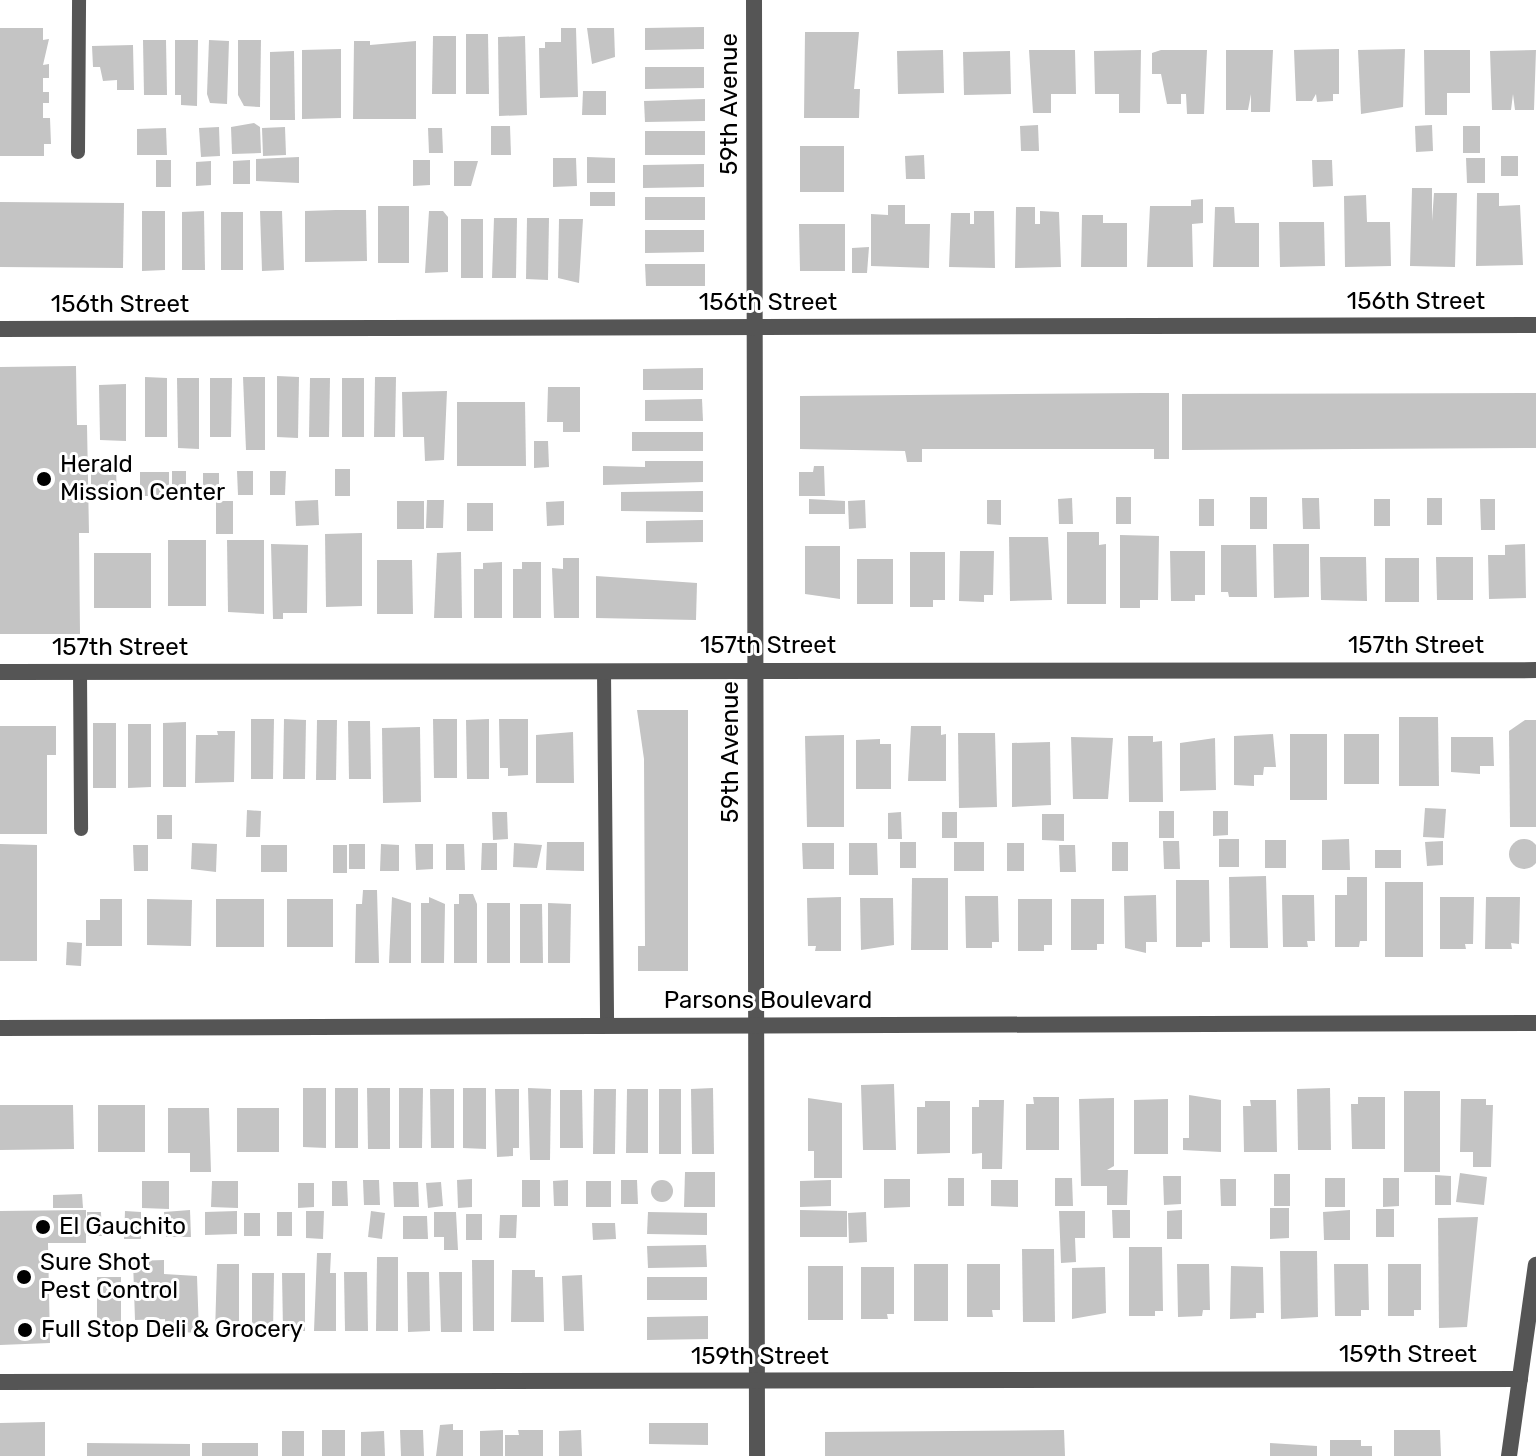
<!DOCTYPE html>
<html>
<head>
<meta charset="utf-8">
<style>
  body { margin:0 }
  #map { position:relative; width:1536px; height:1456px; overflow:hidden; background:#fff; font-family:Rubik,sans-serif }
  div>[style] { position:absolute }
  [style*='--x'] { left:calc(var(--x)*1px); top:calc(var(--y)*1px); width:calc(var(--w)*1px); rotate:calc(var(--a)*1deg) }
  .building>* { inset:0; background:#c4c4c4 }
  .round { border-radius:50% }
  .service>* { height:14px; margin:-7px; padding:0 7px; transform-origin:7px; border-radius:7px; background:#555 }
  .minor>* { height:16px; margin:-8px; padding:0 8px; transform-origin:8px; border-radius:8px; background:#555 }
  .tertiary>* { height:16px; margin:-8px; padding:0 8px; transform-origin:8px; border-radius:8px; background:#555 }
  .dots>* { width:22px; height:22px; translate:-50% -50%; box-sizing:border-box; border:4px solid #fff; border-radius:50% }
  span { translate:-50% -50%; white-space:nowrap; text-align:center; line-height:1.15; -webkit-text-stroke:6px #fff; paint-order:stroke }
  .street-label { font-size:24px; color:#000 }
  .poi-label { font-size:24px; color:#000 }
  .left { translate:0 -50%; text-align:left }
</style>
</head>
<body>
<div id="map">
  <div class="building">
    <i style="clip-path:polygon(704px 27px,704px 49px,645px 50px,645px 28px)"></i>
    <i style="clip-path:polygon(0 28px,43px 28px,43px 40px,49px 39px,43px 65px,49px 64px,49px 78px,43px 78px,43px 92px,49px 92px,49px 103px,43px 103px,43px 118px,50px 118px,51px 144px,44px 144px,44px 156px,0 156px)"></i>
    <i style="clip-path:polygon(561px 28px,576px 28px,578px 97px,540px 98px,539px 48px,545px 48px,545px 42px,561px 42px)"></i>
    <i style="clip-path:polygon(587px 28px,614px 28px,615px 57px,592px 64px)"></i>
    <i style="clip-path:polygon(805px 32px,859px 32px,854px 89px,860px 89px,859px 118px,804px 118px)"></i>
    <i style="clip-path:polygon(466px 34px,488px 34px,489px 94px,466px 94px)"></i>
    <i style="clip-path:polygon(433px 36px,456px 36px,456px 94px,432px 94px)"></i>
    <i style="clip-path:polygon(525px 36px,527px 115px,499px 116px,498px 37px)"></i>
    <i style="clip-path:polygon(143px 40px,166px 40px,167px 95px,144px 95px)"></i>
    <i style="clip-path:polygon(175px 40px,198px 40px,197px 106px,181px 105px,181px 95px,175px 95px)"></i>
    <i style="clip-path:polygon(209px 40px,229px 41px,227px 104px,210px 103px,207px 94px)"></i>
    <i style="clip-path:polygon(238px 40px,261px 40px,260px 107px,244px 106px,238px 95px)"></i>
    <i style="clip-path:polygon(354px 41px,370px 41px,370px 45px,416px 41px,416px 119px,353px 119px)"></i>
    <i style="clip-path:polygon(133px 45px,134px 90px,117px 90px,117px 80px,103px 81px,100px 67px,93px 67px,92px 46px)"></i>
    <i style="clip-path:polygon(341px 49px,341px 118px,302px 119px,302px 50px)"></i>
    <i style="clip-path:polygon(1339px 49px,1339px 94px,1333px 94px,1333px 101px,1317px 102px,1316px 94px,1312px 101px,1296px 101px,1294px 50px)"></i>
    <i style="clip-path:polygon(1405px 49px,1403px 107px,1361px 114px,1358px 50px)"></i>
    <i style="clip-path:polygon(943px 50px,944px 93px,898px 94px,897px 51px)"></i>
    <i style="clip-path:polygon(1029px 50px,1075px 50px,1076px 94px,1051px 94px,1051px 113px,1033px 113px)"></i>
    <i style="clip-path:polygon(1141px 50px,1140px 113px,1119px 113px,1119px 94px,1095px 94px,1094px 51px)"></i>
    <i style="clip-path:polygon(1161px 50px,1207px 50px,1204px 114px,1187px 114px,1186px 94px,1181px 94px,1181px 104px,1167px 104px,1161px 74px,1152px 74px,1152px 53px)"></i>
    <i style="clip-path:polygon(1226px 50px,1273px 50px,1270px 112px,1251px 112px,1251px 94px,1248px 110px,1226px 110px)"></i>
    <i style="clip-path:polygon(1424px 50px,1470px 50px,1470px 93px,1447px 93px,1447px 115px,1425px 115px)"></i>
    <i style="clip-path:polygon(1536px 50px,1534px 110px,1515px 110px,1513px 94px,1511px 110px,1492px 110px,1490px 51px)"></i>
    <i style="clip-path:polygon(294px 51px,295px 120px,270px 120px,270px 52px)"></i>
    <i style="clip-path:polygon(1010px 51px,1011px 94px,964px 95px,963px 52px)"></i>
    <i style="clip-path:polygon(645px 67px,704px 67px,704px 88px,645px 89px)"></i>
    <i style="clip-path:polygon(583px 91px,606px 91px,606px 115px,582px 115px)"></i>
    <i style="clip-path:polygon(705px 99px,705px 121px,645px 122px,644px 101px)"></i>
    <i style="clip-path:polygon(254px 123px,260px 127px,261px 153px,232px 154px,231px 127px)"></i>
    <i style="clip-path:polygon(1038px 125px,1039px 151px,1021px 151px,1020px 126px)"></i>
    <i style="clip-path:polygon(1432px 125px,1433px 151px,1416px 152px,1415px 126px)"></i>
    <i style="clip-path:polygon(491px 126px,510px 126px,511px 155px,491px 155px)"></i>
    <i style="clip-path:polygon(1463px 126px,1480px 126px,1480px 153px,1463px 153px)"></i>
    <i style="clip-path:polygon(219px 127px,220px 156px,201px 157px,199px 128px)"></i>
    <i style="clip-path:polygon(285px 127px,286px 155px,263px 156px,262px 128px)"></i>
    <i style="clip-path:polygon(166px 128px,167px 155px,137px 155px,137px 129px)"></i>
    <i style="clip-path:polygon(428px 128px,442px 128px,443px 153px,429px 153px)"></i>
    <i style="clip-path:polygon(645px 131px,705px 131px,705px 155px,645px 155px)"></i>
    <i style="clip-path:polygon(800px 146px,844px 146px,844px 192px,800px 192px)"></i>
    <i style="clip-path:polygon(924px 155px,925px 179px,906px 179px,905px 156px)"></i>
    <i style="clip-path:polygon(1501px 156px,1518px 156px,1518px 176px,1501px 176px)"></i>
    <i style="clip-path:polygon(299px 157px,299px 183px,256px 181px,256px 159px)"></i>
    <i style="clip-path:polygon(587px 157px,615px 158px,615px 183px,587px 183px)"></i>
    <i style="clip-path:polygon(553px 158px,576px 158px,577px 186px,553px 187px)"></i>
    <i style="clip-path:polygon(1466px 158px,1485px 158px,1485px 183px,1467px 183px)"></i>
    <i style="clip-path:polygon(156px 160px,171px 160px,171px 187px,156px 187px)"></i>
    <i style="clip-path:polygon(250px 160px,250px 184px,233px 184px,233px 161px)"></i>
    <i style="clip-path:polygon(413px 160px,430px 160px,430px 185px,413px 186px)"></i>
    <i style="clip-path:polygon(1312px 160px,1332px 160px,1333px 186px,1313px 187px)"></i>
    <i style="clip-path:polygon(211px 161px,211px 185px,196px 186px,196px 162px)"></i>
    <i style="clip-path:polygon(454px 161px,478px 161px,471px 186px,454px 186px)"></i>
    <i style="clip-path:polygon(704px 164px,704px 187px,643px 188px,643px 165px)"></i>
    <i style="clip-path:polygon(1412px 188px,1432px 188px,1432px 221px,1434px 193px,1457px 193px,1455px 267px,1410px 266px)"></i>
    <i style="clip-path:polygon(590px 192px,615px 192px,615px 206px,590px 206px)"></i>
    <i style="clip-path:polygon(1477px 193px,1499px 193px,1499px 206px,1520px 205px,1523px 265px,1476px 266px)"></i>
    <i style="clip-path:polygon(1366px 195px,1367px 222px,1390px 222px,1391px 266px,1345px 267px,1344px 196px)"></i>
    <i style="clip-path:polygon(645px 197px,705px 197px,705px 220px,645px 220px)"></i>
    <i style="clip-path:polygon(1203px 199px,1203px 223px,1192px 224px,1193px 267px,1147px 267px,1150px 206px,1191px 206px,1191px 200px)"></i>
    <i style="clip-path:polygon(0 202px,124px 203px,123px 268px,0 267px)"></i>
    <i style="clip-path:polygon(888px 205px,905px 205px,905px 224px,930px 224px,929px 268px,871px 266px,871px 214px,888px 215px)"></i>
    <i style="clip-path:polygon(378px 206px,409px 206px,409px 263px,378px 263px)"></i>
    <i style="clip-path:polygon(1016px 207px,1035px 207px,1035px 224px,1040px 224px,1040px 211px,1059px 212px,1061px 267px,1015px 268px)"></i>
    <i style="clip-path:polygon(1215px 207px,1234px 207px,1235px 223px,1259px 223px,1259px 267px,1213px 267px)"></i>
    <i style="clip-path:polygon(336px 210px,366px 210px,367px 261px,305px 262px,305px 211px)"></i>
    <i style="clip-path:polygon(142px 211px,165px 211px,165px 270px,142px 271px)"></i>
    <i style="clip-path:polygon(204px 211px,205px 270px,182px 270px,182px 212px)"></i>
    <i style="clip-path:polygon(260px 211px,282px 211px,284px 270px,262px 271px)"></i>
    <i style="clip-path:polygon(429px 211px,443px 211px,448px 217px,448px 272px,425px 273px)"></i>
    <i style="clip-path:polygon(974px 211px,994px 211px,995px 268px,949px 267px,951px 213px,970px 213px,970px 224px,974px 224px)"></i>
    <i style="clip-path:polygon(221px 212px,243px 212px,243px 270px,221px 270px)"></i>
    <i style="clip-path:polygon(1082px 215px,1103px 215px,1103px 223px,1127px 223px,1127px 267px,1081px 267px)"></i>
    <i style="clip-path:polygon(494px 218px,517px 218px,516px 278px,492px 278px)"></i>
    <i style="clip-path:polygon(527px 218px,549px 218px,548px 280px,526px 279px)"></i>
    <i style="clip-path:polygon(461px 219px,483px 219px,483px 278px,461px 278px)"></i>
    <i style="clip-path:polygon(559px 219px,583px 219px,579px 283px,558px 278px)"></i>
    <i style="clip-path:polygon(1279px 222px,1324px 222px,1325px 266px,1280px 267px)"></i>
    <i style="clip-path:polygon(799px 224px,845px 224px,845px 271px,800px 271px)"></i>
    <i style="clip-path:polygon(645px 230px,704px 230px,704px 252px,645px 253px)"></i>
    <i style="clip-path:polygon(869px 247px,867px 273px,852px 273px,852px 248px)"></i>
    <i style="clip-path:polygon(645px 264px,705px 264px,705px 286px,646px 286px)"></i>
    <i style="clip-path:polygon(76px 366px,77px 425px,87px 425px,89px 533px,79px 533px,80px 634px,0 634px,0 367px)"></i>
    <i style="clip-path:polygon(703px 368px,703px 390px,643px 390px,643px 369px)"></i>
    <i style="clip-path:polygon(277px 376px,299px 377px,298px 438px,277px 437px)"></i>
    <i style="clip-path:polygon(145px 377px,167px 378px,167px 437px,145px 437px)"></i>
    <i style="clip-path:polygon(243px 377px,265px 377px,265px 450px,246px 450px)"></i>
    <i style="clip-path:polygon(375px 377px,396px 377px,395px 437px,374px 437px)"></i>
    <i style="clip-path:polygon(177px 378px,199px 378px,199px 449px,178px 448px)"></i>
    <i style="clip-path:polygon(210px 378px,232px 378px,231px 437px,210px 437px)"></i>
    <i style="clip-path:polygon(310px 378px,330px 378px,329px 437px,309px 437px)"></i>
    <i style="clip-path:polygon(342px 378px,364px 378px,364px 437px,342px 437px)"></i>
    <i style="clip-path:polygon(126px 384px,126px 441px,100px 440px,99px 385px)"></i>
    <i style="clip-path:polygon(548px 387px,580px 387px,580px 432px,563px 432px,563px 422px,547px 422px)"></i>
    <i style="clip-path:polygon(447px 391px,444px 460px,425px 461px,424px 437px,403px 437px,402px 392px)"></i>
    <i style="clip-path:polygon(1143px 393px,1169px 393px,1169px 459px,1154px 459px,1154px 449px,922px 449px,922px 462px,907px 462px,905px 451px,800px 449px,800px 396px)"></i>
    <i style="clip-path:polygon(1536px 393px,1536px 448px,1182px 450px,1182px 394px)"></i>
    <i style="clip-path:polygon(702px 399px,703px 421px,645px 421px,645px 400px)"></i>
    <i style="clip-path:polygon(457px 402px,525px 402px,526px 466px,457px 466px)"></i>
    <i style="clip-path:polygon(632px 432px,703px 432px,703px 451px,632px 451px)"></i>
    <i style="clip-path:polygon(534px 441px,548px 441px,549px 467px,534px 468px)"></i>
    <i style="clip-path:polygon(645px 461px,703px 461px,703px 482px,603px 485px,603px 466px,645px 467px)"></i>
    <i style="clip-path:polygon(814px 466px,824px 466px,825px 496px,799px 496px,799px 472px,813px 472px)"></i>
    <i style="clip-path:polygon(91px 469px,116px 469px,117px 497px,91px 497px)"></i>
    <i style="clip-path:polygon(335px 469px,350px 469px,350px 496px,335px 496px)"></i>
    <i style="clip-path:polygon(172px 471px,186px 471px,186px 497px,172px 497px)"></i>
    <i style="clip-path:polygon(237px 471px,253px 471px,253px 495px,238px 495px)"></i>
    <i style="clip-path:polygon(270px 471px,286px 471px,285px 495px,270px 495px)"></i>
    <i style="clip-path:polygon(140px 472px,169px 472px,169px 496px,140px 496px)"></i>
    <i style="clip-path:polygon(203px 473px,219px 473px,219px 498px,203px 498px)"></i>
    <i style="clip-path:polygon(703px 491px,703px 512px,621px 511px,621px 492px)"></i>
    <i style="clip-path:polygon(1116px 497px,1131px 497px,1131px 524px,1116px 524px)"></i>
    <i style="clip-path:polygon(1250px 497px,1267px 497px,1267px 529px,1250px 529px)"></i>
    <i style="clip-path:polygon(1072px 498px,1073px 524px,1059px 524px,1058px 499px)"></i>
    <i style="clip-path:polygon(1302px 498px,1319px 498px,1320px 529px,1303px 529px)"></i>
    <i style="clip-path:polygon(1427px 498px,1442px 498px,1442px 525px,1427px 525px)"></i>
    <i style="clip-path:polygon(809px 499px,845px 501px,845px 514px,809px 514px)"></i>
    <i style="clip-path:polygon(1199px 499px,1214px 499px,1214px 526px,1199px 526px)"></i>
    <i style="clip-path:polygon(1374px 499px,1390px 499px,1390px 526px,1374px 526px)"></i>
    <i style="clip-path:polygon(1480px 499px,1495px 499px,1495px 530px,1481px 530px)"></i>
    <i style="clip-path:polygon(318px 500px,319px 525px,296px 526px,295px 501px)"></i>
    <i style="clip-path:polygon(427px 500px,444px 500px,443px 528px,426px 528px)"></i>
    <i style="clip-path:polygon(865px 500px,866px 528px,849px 529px,848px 501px)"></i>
    <i style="clip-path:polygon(987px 500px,1001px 500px,1001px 525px,987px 524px)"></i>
    <i style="clip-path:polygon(216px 501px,233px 501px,233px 534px,216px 534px)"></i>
    <i style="clip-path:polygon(397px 501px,424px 501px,424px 529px,397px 529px)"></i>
    <i style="clip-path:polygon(564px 501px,564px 525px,547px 526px,546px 502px)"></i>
    <i style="clip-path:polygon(467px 503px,493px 503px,493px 531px,467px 531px)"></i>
    <i style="clip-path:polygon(703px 520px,703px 542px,646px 543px,646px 521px)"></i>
    <i style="clip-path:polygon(1067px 532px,1099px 532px,1099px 545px,1106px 544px,1106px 604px,1067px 604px)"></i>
    <i style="clip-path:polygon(362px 533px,362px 606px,326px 607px,325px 534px)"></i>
    <i style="clip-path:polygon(1120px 535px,1159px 536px,1158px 600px,1140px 600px,1140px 608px,1120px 608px)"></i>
    <i style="clip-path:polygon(1009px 537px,1048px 537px,1052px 600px,1010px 601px)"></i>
    <i style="clip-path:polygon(168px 540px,206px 540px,206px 606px,168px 606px)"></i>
    <i style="clip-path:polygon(227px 540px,264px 540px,264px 614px,228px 612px)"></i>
    <i style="clip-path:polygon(271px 544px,308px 545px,307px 613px,283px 613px,283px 619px,273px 619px)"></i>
    <i style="clip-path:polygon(1273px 544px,1309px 544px,1309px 597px,1274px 598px)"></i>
    <i style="clip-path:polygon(1525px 544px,1526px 598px,1489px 599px,1488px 555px,1505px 555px,1505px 545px)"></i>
    <i style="clip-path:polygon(1221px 545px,1256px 545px,1257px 597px,1229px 597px,1228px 592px,1221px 592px)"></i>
    <i style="clip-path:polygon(805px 546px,840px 546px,840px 599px,805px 594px)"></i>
    <i style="clip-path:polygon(960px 551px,994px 551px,993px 595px,984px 595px,984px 602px,959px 601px)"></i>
    <i style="clip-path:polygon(1170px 551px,1205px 551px,1205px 595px,1195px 595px,1195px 601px,1171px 601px)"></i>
    <i style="clip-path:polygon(461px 552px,462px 618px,434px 618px,437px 553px)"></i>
    <i style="clip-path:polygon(910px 552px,945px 552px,945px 600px,933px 600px,933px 607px,910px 607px)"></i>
    <i style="clip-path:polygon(94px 553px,151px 553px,151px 608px,94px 608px)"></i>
    <i style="clip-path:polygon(1320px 557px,1366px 557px,1367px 601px,1321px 600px)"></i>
    <i style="clip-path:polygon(1436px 557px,1473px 557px,1473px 600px,1437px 600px)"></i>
    <i style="clip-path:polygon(563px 558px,579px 558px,579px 618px,554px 618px,552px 568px,563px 569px)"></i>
    <i style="clip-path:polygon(1385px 558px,1419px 558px,1419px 602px,1385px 602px)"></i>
    <i style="clip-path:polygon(857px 559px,893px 559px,893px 604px,857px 604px)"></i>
    <i style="clip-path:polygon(377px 560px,412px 560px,413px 614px,377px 614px)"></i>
    <i style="clip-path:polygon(502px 562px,502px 618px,474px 618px,474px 569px,483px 569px,483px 563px)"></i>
    <i style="clip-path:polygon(522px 562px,541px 562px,541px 618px,513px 618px,513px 569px,522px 569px)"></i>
    <i style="clip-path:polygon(596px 576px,697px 583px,696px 620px,596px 618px)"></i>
    <i style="clip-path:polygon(637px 710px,688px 710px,688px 971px,638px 971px,638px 946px,645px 946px,644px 759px)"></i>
    <i style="clip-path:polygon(1399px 717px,1438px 717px,1439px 786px,1399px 786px)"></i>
    <i style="clip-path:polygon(251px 719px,274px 719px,273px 779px,251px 779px)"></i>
    <i style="clip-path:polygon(284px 719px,306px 720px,305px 779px,283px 779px)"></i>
    <i style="clip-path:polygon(433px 719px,457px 719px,457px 778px,434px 778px)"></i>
    <i style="clip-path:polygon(489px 719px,489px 779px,467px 779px,466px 720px)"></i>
    <i style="clip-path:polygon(499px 719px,528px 719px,528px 775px,508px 776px,508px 768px,500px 768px)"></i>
    <i style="clip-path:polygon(317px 720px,337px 720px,336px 780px,316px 780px)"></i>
    <i style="clip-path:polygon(1525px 720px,1536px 720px,1536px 827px,1510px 827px,1509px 731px)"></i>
    <i style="clip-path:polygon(348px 721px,370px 721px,371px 779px,349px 779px)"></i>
    <i style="clip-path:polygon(186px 722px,186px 787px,163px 787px,163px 723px)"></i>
    <i style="clip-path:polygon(93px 723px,116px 723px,116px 788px,93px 788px)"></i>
    <i style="clip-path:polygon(128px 724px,151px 724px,151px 787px,128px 788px)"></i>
    <i style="clip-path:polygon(0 726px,56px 726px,56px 755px,47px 755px,47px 834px,0 834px)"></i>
    <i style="clip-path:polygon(911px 726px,941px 726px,941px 735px,946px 734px,946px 781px,908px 781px)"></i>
    <i style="clip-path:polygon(420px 727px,421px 802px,383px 803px,382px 728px)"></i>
    <i style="clip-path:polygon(217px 731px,235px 731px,234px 782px,195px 783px,196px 735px,218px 735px)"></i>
    <i style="clip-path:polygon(573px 732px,574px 783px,536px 783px,536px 735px)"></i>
    <i style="clip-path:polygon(958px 733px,995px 733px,997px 807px,959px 808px)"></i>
    <i style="clip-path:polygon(1273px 734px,1276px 767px,1264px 767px,1263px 775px,1254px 775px,1254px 786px,1234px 785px,1234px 736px)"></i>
    <i style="clip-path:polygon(1290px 734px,1327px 734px,1327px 800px,1290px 800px)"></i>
    <i style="clip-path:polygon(1344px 734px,1379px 734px,1379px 784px,1344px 784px)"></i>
    <i style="clip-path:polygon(844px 735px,844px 827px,807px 827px,805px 736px)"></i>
    <i style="clip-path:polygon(1128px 736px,1153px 736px,1153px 742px,1162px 741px,1163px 802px,1129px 802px)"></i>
    <i style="clip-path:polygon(1071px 737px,1113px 738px,1108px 799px,1073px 799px)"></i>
    <i style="clip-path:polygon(1451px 737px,1493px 737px,1494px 766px,1480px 766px,1480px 774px,1451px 772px)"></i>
    <i style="clip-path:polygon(1215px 738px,1216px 790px,1180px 791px,1180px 743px)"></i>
    <i style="clip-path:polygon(880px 739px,880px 744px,891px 744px,891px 789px,856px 789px,856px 740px)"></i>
    <i style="clip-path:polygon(1050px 742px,1051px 805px,1012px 807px,1012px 743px)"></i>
    <i style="clip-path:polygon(1425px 808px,1446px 809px,1444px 838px,1423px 837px)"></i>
    <i style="clip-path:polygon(247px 810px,261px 811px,260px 837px,246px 837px)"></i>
    <i style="clip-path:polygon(1159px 811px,1174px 811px,1174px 838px,1159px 838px)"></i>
    <i style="clip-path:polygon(1213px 811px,1228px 811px,1228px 835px,1213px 836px)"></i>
    <i style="clip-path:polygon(492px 812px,507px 812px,508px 839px,493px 840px)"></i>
    <i style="clip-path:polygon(901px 812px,902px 839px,888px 839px,888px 813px)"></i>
    <i style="clip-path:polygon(942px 812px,957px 812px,957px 838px,942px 838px)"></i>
    <i style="clip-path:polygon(1042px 814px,1064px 814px,1064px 841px,1042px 840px)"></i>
    <i style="clip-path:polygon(157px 815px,172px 815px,172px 839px,157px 839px)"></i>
    <i style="clip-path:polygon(1219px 839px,1239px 839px,1239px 867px,1219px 867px)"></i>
    <i style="clip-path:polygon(1349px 839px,1350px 870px,1322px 870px,1322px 840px)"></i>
    <i class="round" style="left:1509px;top:839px;width:30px;height:30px"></i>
    <i style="clip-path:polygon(1265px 840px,1286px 840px,1286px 868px,1265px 868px)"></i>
    <i style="clip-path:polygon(1163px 841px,1179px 841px,1180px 869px,1164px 869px)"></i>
    <i style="clip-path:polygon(1443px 841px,1443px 865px,1427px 866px,1425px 842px)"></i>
    <i style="clip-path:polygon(547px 842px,584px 842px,584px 871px,546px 870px)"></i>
    <i style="clip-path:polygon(900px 842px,916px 842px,916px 868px,900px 868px)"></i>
    <i style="clip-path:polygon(954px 842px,984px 842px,984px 871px,954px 871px)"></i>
    <i style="clip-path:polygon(1112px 842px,1128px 842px,1128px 871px,1112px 871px)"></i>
    <i style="clip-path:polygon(192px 843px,217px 844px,216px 872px,191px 869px)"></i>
    <i style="clip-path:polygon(482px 843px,497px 843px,497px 870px,481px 870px)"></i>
    <i style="clip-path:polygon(514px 843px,542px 845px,537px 868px,513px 867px)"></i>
    <i style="clip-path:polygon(802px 843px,834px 843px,834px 869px,803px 869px)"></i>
    <i style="clip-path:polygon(849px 843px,877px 843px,878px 875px,849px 875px)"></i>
    <i style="clip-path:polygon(1007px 843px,1024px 843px,1024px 871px,1007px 871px)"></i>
    <i style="clip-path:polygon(0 844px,37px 845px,37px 961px,0 961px)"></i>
    <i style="clip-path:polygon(349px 844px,365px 844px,365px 869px,349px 869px)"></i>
    <i style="clip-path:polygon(381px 844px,399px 845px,399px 871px,380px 871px)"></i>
    <i style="clip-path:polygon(415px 844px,433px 844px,433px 869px,416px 870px)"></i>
    <i style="clip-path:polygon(446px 844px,464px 844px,465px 870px,446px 870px)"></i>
    <i style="clip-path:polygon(133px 845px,148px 845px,148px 871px,134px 871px)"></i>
    <i style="clip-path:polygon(261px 845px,287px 845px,287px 872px,261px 872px)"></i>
    <i style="clip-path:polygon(333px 845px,347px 845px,347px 873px,333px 873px)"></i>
    <i style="clip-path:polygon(1059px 845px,1075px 845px,1076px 872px,1060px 872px)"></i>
    <i style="clip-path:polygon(1375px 850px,1401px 850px,1401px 868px,1375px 868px)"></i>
    <i style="clip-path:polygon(1266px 876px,1268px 948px,1230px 948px,1229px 877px)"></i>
    <i style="clip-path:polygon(1347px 877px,1367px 877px,1367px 941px,1360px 941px,1359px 947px,1335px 947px,1335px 895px,1347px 895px)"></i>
    <i style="clip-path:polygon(912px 878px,948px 878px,948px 950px,911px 950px)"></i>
    <i style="clip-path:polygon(1176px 880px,1209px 880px,1210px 942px,1202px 942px,1202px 947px,1176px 947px)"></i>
    <i style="clip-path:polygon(1385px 882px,1423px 882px,1423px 957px,1385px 957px)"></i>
    <i style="clip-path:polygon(363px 890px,377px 890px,379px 963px,355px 963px,356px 904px,362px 904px)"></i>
    <i style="clip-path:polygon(459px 894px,473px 894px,477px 904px,477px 963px,454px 963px,454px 904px,459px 904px)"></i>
    <i style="clip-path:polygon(1156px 895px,1157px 942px,1146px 942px,1146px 953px,1125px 948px,1124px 896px)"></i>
    <i style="clip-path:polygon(1282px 895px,1314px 895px,1315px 941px,1307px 941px,1308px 947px,1283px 947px)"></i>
    <i style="clip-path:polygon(965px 896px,998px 896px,999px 942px,992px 942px,992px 948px,966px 948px)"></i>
    <i style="clip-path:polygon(392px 897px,411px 903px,411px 963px,389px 963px)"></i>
    <i style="clip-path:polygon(429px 897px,445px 904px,444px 963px,421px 963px,421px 903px,429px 903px)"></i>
    <i style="clip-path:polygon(841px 897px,841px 951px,815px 951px,816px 946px,808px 946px,807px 898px)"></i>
    <i style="clip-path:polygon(1440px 897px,1474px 897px,1473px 944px,1465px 944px,1466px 949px,1440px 949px)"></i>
    <i style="clip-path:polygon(1486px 897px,1520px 897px,1519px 944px,1511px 943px,1512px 949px,1485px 949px)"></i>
    <i style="clip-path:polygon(860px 898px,893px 898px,894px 945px,861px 950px)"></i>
    <i style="clip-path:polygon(100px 899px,122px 899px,122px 946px,86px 946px,86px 920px,100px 920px)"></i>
    <i style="clip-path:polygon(147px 899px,192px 900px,191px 946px,147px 945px)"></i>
    <i style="clip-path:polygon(216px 899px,264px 899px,264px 947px,216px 947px)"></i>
    <i style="clip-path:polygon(287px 899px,333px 899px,333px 947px,287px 947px)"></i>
    <i style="clip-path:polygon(1018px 899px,1052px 899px,1052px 945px,1044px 945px,1044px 951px,1018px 951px)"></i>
    <i style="clip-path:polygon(1071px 899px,1104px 899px,1104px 944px,1097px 944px,1097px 950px,1071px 950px)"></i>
    <i style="clip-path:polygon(487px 903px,510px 903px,510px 963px,487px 963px)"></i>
    <i style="clip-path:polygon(548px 903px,571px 904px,570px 963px,548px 963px)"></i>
    <i style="clip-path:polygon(520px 904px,542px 904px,543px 963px,520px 963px)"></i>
    <i style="clip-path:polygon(67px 942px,82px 943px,81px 966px,66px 965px)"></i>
    <i style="clip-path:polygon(894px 1084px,896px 1150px,863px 1150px,861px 1085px)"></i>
    <i style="clip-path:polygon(303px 1088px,326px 1088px,326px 1148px,303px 1147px)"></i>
    <i style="clip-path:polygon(335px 1088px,358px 1088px,358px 1148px,335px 1148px)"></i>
    <i style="clip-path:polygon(367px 1088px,390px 1088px,390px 1149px,368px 1149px)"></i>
    <i style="clip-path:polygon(399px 1088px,423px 1088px,422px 1148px,399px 1148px)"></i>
    <i style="clip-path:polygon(463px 1088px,486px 1088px,486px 1149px,463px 1148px)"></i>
    <i style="clip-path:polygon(528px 1088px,551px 1089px,550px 1160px,530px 1160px)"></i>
    <i style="clip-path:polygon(713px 1088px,714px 1154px,692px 1154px,691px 1089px)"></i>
    <i style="clip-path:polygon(1330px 1088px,1331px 1150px,1298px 1150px,1297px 1089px)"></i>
    <i style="clip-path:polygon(430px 1089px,454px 1089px,454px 1148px,431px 1148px)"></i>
    <i style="clip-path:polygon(495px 1089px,519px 1089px,519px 1148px,513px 1148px,513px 1156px,497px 1157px)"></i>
    <i style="clip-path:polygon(594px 1089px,616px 1089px,615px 1154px,593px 1154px)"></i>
    <i style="clip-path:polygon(627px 1089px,648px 1089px,648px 1153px,626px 1153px)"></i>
    <i style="clip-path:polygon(659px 1089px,681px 1089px,681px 1154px,659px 1154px)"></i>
    <i style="clip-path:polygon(560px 1090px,582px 1090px,583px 1148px,560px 1148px)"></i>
    <i style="clip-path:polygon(1404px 1091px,1440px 1091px,1440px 1172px,1404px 1172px)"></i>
    <i style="clip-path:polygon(1189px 1095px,1221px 1100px,1221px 1152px,1183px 1150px,1183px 1138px,1189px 1138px)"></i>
    <i style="clip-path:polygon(1033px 1097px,1059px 1097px,1059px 1150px,1026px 1150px,1026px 1104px,1034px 1104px)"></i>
    <i style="clip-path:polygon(1358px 1097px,1385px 1097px,1385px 1149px,1352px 1149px,1351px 1104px,1358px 1104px)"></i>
    <i style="clip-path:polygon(808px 1098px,842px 1103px,842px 1178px,814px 1178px,814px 1151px,808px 1151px)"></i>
    <i style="clip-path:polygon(1114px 1098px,1114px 1166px,1107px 1170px,1128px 1170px,1127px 1205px,1107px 1205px,1107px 1186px,1081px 1186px,1079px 1099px)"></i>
    <i style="clip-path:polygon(1168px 1099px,1168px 1154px,1134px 1154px,1134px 1100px)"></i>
    <i style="clip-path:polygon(1461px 1099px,1486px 1099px,1486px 1105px,1493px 1105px,1491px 1167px,1473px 1167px,1473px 1152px,1460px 1152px)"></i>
    <i style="clip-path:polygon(979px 1100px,1004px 1100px,1002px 1169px,982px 1169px,982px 1153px,972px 1154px,972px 1107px,979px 1107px)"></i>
    <i style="clip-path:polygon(1250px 1100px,1276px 1100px,1277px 1152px,1244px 1152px,1243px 1106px,1251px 1106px)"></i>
    <i style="clip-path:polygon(925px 1101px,950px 1101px,950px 1153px,917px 1154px,917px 1107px,925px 1107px)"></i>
    <i style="clip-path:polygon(0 1105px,73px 1105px,74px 1149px,0 1150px)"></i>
    <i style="clip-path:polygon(98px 1105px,145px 1105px,145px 1152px,98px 1152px)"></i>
    <i style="clip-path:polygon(168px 1108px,209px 1108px,211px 1172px,190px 1172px,190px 1153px,168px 1153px)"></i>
    <i style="clip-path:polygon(237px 1108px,279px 1108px,279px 1152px,237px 1152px)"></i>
    <i style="clip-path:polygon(685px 1172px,715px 1172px,715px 1207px,684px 1207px)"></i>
    <i style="clip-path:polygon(1460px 1173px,1487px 1177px,1484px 1205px,1456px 1202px)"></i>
    <i style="clip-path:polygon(1274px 1174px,1290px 1174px,1290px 1206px,1274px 1206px)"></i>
    <i style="clip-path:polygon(1435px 1175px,1451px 1176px,1451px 1205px,1435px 1205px)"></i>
    <i style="clip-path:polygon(1163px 1176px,1181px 1176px,1181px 1204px,1164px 1205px)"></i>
    <i style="clip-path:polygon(948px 1178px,964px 1178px,964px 1206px,948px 1206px)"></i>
    <i style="clip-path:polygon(1055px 1178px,1072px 1178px,1073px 1206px,1055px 1206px)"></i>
    <i style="clip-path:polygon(1325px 1178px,1345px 1178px,1345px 1207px,1325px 1207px)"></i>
    <i style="clip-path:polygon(1383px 1178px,1399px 1178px,1399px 1206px,1383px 1207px)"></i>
    <i style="clip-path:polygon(472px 1179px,472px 1207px,458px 1208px,457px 1180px)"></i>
    <i style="clip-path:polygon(884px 1179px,910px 1179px,910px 1207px,884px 1208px)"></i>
    <i style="clip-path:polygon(1220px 1179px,1236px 1179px,1236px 1206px,1221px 1206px)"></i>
    <i class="round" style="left:651px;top:1180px;width:22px;height:22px"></i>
    <i style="clip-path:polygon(363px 1180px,379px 1180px,380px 1205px,364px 1205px)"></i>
    <i style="clip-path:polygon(522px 1180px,540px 1180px,540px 1207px,522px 1207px)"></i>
    <i style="clip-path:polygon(568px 1180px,568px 1206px,554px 1206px,553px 1181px)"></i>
    <i style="clip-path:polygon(621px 1180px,637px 1180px,638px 1204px,621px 1204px)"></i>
    <i style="clip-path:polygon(831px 1180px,831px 1206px,800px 1207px,800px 1181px)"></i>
    <i style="clip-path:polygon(991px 1180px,1018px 1180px,1018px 1207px,991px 1206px)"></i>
    <i style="clip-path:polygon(142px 1181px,169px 1181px,169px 1209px,142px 1208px)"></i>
    <i style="clip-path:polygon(212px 1181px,238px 1181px,238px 1208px,211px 1207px)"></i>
    <i style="clip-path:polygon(332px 1181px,347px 1181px,348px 1206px,332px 1206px)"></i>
    <i style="clip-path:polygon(586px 1181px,611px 1181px,611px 1207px,586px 1207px)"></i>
    <i style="clip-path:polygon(393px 1182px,418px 1182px,419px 1207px,394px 1207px)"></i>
    <i style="clip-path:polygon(441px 1182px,443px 1206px,428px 1208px,426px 1183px)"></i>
    <i style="clip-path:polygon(298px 1183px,314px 1183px,314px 1207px,298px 1208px)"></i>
    <i style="clip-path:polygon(82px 1194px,83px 1208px,53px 1208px,53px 1195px)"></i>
    <i style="clip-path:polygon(1270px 1208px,1289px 1208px,1289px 1238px,1270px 1239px)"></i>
    <i style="clip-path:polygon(1376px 1209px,1394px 1209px,1394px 1237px,1376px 1237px)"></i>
    <i style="clip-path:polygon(86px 1210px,86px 1243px,48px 1243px,50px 1343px,0 1345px,0 1211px)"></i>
    <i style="clip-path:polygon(190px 1210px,191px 1237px,166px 1237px,164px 1212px)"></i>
    <i style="clip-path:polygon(800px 1210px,847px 1211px,847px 1237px,800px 1237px)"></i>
    <i style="clip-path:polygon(1112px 1210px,1130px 1210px,1130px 1238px,1113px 1238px)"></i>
    <i style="clip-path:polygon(1182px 1210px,1182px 1239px,1167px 1239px,1167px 1211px)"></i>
    <i style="clip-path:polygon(1350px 1210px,1350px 1240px,1324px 1240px,1323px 1212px)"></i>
    <i style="clip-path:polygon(125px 1211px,141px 1212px,141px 1239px,124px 1239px)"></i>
    <i style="clip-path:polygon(237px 1211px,237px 1234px,205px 1235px,205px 1212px)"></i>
    <i style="clip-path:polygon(306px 1211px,324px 1211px,323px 1239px,306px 1238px)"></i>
    <i style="clip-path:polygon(371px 1211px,385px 1213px,382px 1239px,368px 1237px)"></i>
    <i style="clip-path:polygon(1059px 1211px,1085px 1211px,1085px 1238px,1075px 1238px,1076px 1262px,1061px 1263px)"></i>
    <i style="clip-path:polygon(87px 1212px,101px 1212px,102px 1236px,88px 1236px)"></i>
    <i style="clip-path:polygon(277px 1212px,292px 1212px,292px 1236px,277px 1236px)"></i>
    <i style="clip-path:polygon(434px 1212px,456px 1212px,458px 1250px,444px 1250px,444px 1237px,434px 1237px)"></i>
    <i style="clip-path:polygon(648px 1212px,707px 1213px,707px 1235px,647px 1234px)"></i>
    <i style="clip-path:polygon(866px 1212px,867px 1242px,849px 1243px,848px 1213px)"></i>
    <i style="clip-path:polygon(244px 1213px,260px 1213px,260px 1236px,244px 1236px)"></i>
    <i style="clip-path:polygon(466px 1214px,482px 1214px,482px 1240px,466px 1240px)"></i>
    <i style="clip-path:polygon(500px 1215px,517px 1215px,516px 1238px,499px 1238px)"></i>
    <i style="clip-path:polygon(403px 1216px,427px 1216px,428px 1239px,403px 1239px)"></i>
    <i style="clip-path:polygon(1478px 1217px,1467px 1327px,1439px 1328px,1438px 1218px)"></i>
    <i style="clip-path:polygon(592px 1223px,615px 1223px,616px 1239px,593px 1240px)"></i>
    <i style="clip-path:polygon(706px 1245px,707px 1267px,648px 1268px,647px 1246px)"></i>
    <i style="clip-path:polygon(1129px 1247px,1162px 1247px,1163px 1311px,1155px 1311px,1155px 1316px,1129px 1316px)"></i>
    <i style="clip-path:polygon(1022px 1249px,1054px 1249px,1055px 1322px,1023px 1322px)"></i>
    <i style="clip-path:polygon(1280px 1251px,1317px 1251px,1318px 1317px,1281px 1319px)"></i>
    <i style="clip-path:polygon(317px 1253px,331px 1253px,330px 1273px,336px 1273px,336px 1331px,314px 1331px)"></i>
    <i style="clip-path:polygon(377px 1257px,398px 1257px,398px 1331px,376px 1331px)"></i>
    <i style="clip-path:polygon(164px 1260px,164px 1274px,197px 1276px,199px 1333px,165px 1331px,165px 1319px,135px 1320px,133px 1261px)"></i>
    <i style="clip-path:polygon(472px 1260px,494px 1260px,494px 1331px,473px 1331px)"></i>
    <i style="clip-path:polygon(217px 1264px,239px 1264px,239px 1334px,215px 1334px)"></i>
    <i style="clip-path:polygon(914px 1264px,948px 1264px,948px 1321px,914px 1321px)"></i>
    <i style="clip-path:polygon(967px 1264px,1000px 1264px,1000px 1310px,992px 1310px,993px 1317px,967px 1317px)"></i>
    <i style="clip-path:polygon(1177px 1264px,1209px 1264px,1210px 1310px,1203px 1310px,1202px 1316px,1178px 1317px)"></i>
    <i style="clip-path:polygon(1334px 1264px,1368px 1264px,1369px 1310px,1361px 1310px,1361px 1316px,1335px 1316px)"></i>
    <i style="clip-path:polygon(1388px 1264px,1421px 1264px,1421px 1310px,1414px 1310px,1414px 1316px,1388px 1316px)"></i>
    <i style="clip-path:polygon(808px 1266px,843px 1266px,843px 1320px,808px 1320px)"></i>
    <i style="clip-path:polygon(1231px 1266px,1263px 1267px,1264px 1313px,1256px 1313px,1256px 1318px,1230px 1319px)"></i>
    <i style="clip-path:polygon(861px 1267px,894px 1267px,894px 1314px,887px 1314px,888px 1319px,861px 1319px)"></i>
    <i style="clip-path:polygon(1105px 1267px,1106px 1313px,1072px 1319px,1072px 1268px)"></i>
    <i style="clip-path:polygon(512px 1270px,535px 1270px,535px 1277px,543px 1277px,544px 1322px,511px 1322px)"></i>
    <i style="clip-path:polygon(344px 1272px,367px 1272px,368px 1331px,345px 1331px)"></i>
    <i style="clip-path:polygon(407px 1272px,429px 1272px,430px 1331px,408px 1332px)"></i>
    <i style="clip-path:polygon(439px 1272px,462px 1272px,462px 1332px,441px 1332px)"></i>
    <i style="clip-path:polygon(252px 1273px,274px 1273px,273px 1332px,252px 1332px)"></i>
    <i style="clip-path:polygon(282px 1273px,305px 1273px,305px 1331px,283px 1331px)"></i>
    <i style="clip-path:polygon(582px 1275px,584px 1331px,564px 1331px,562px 1276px)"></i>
    <i style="clip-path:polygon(97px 1277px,121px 1277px,121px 1334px,97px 1334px)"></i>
    <i style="clip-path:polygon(647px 1277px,707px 1277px,707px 1300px,647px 1300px)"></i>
    <i style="clip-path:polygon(708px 1316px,708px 1339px,647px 1340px,647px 1317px)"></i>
    <i style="clip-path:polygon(45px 1422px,45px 1456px,0 1456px,0 1423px)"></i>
    <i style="clip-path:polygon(649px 1423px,708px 1423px,708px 1445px,649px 1444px)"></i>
    <i style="clip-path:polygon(453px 1424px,453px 1430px,463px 1430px,463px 1456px,436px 1456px,440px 1425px)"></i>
    <i style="clip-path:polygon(322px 1430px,345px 1430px,345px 1456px,322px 1456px)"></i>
    <i style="clip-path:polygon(400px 1430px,423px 1430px,424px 1456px,401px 1456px)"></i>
    <i style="clip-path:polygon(503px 1430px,503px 1456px,480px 1456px,480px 1431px)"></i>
    <i style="clip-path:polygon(518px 1430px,543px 1430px,543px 1456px,505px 1456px,505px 1435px,519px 1435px)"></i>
    <i style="clip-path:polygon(581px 1430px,582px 1456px,559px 1456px,559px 1431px)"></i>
    <i style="clip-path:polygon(1064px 1430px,1065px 1456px,825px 1456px,825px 1432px)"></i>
    <i style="clip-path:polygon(1394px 1430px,1440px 1430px,1441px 1456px,1394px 1456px)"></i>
    <i style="clip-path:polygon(282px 1431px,304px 1431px,304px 1456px,282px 1456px)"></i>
    <i style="clip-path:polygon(384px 1431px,385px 1456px,361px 1456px,361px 1432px)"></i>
    <i style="clip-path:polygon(1330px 1440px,1361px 1440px,1361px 1446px,1372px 1446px,1372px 1456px,1330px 1456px)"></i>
    <i style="clip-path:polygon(87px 1443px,190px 1444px,190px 1456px,87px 1456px)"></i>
    <i style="clip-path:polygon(202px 1443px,258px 1443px,258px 1456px,202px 1456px)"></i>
    <i style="clip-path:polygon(1270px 1443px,1317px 1446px,1317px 1456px,1270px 1456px)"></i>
  </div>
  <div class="service">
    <i style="--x:78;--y:152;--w:152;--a:-89.6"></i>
    <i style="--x:604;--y:671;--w:353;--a:89.5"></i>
    <i style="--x:80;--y:672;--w:157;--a:89.6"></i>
  </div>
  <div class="minor">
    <i style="--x:754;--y:0;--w:1456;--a:89.88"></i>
    <i style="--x:0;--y:329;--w:1536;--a:-0.15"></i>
    <i style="--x:0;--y:672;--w:1536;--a:-0.07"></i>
    <i style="--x:0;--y:1028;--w:1536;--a:-0.19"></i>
    <i style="--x:0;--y:1382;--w:1520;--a:-0.11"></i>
  </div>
  <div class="tertiary">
    <i style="--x:1509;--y:1456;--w:193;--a:-82"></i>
  </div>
  <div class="dots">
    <i style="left:44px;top:479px;background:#000"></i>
    <i style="left:43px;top:1227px;background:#000"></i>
    <i style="left:24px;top:1277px;background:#000"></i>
    <i style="left:25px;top:1330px;background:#000"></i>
  </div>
  <div class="street-label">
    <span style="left:730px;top:104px;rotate:-90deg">59th Avenue</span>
    <span style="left:1416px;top:302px">156th Street</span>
    <span style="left:768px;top:303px">156th Street</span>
    <span style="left:120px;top:305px">156th Street</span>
    <span style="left:768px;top:646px">157th Street</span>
    <span style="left:1416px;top:646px">157th Street</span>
    <span style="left:120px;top:648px">157th Street</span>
    <span style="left:731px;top:752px;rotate:-90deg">59th Avenue</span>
    <span style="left:768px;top:1001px">Parsons Boulevard</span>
    <span style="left:1408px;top:1355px">159th Street</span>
    <span style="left:760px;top:1357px">159th Street</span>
  </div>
  <div class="poi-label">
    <span class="left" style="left:60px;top:479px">Herald<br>Mission Center</span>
    <span class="left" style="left:59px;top:1227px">El Gauchito</span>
    <span class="left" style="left:40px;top:1277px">Sure Shot<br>Pest Control</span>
    <span class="left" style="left:41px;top:1330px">Full Stop Deli &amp; Grocery</span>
  </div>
</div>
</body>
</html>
